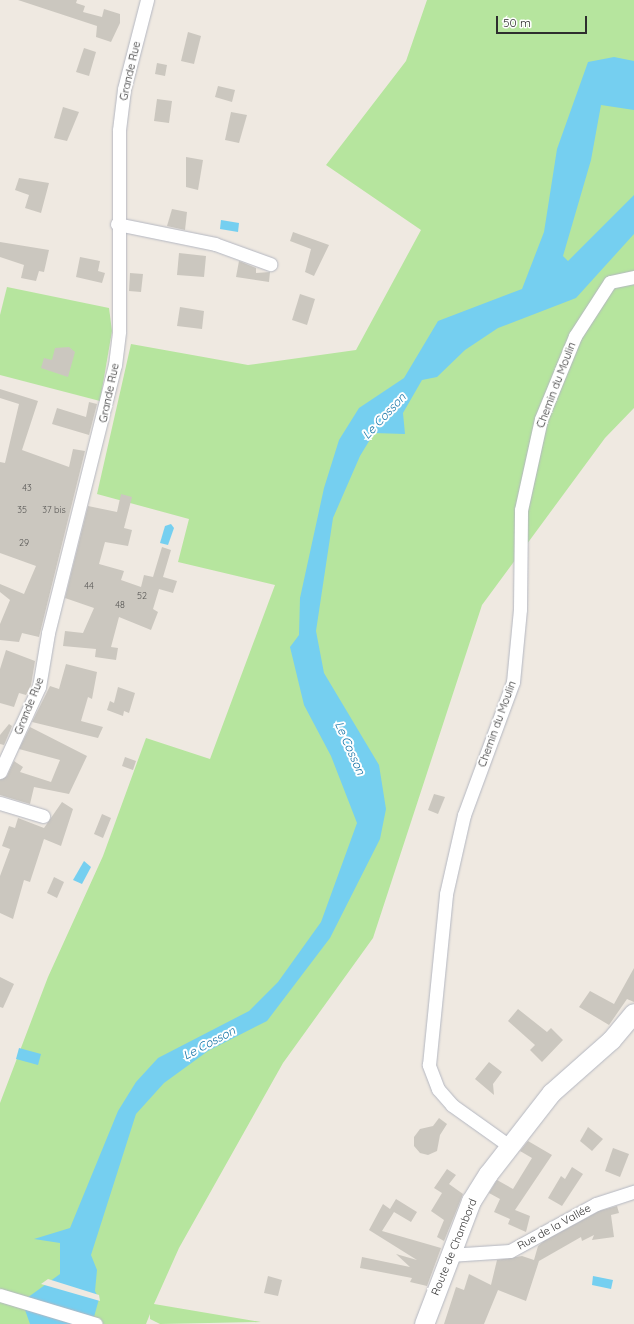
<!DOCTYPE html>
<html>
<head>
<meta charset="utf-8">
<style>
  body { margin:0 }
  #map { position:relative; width:634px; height:1324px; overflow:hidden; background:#efe9e1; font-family:Quicksand,sans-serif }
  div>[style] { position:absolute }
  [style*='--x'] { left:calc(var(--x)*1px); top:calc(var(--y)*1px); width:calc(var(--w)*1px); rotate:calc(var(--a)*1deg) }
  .green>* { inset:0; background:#b6e59e }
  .water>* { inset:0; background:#75cff0 }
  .pier>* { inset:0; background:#efe9e1 }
  .building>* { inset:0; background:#cbc7bf }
  .roads { filter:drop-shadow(0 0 1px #b4b7c1) drop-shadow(0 0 1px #b4b7c1) }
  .minor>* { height:13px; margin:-6.5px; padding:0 6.5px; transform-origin:6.5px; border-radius:6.5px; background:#fff }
  .secondary>* { height:19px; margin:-9.5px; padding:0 9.5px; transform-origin:9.5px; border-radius:9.5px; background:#fff }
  span { translate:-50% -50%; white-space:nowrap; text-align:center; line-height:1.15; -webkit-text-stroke:4px #fff; paint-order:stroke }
  .number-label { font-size:9px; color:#555452 }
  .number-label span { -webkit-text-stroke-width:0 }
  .street-label { font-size:11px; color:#2e2e2e }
  .water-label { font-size:12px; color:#0d6fa3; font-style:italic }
  .scale { position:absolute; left:496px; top:16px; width:91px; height:18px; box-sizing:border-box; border:2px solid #2e2e2e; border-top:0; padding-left:5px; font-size:12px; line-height:14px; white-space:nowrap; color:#2e2e2e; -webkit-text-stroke:3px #fff; paint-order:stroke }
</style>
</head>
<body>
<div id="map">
  <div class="green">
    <i style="clip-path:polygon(427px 0,634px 0,634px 408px,605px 438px,482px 605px,373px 938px,283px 1063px,179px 1248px,154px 1304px,261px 1322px,160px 1324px,150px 1319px,150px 1314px,146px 1324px,0 1324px,0 1103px,48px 977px,103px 856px,146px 738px,210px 759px,275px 585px,178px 562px,189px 519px,97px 494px,131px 344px,248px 365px,356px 350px,421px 230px,326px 165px,406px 61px)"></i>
    <i style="clip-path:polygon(7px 287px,109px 308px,112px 331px,100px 401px,0 375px,0 315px)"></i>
  </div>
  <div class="water">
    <i style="clip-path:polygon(614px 57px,634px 61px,634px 110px,601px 105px,591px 160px,563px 256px,568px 261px,634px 195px,634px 234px,576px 298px,498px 328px,465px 350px,437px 377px,422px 380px,403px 413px,405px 434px,374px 433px,360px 456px,333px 518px,316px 631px,324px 673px,379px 765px,386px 809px,380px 839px,330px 938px,267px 1021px,208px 1051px,164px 1083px,136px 1114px,91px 1255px,97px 1270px,95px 1291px,99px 1299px,92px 1324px,30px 1324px,24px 1307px,27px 1298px,60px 1274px,60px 1243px,34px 1239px,70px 1228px,118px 1111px,136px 1082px,158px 1058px,249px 1011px,278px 982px,321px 922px,357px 823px,331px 756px,304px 705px,290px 647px,299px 635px,300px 598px,324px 488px,339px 440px,359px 408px,404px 378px,438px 321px,522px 289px,544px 232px,557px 149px,588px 62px)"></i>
    <i style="clip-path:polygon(221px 220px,239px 223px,238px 232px,220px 229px)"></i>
    <i style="clip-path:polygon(171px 524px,174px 528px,168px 545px,160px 543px,165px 526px)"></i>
    <i style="clip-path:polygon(84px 861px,91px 867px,82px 884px,73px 880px)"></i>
    <i style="clip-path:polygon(19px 1048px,41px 1054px,38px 1065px,16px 1059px)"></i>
    <i style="clip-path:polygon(593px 1276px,613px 1280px,611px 1289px,592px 1285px)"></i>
  </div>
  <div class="pier">
    <i style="clip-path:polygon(48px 1279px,99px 1295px,100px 1301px,41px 1284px)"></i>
  </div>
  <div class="building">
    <i style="clip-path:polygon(18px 0,77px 0,76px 3px,85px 6px,83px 12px,102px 17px,104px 9px,120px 14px,120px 23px,111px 42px,96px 37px,97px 26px)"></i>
    <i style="clip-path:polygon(188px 32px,201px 36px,194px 64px,181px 61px)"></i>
    <i style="clip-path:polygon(84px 48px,96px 52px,89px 76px,76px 72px)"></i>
    <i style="clip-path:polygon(157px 63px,167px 65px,165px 76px,155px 74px)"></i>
    <i style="clip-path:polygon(218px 86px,235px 90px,232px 102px,215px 97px)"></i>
    <i style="clip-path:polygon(157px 99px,172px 101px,169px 123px,154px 121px)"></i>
    <i style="clip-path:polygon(63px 107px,79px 112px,67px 141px,54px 138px)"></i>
    <i style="clip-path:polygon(231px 112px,247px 115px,239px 143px,225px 140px)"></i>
    <i style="clip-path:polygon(186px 157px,203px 160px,198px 190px,186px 187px)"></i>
    <i style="clip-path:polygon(19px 178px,49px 183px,41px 213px,25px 208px,29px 195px,15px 190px)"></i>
    <i style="clip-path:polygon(172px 209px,187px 212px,185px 230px,167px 226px)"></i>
    <i style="clip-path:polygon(293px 232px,329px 245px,314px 276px,305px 272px,311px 249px,290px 241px)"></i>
    <i style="clip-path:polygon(0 242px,49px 250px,44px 272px,39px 271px,36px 281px,21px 278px,24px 265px,0 257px)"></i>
    <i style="clip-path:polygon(179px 253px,206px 256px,204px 277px,177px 275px)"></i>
    <i style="clip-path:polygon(80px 257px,100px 261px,98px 271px,105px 273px,102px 283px,76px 277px)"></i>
    <i style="clip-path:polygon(239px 261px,256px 268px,256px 273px,270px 272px,269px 282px,236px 277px)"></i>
    <i style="clip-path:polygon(130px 273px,143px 274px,141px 292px,129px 291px)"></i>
    <i style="clip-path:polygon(300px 294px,315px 299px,307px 325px,292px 320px)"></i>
    <i style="clip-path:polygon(180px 307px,204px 311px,202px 329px,177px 326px)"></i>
    <i style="clip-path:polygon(69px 347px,75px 352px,68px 377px,41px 368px,44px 358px,52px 360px,55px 348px)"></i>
    <i style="clip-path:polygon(0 389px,38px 401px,22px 450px,69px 467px,73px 449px,85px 451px,39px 637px,22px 633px,19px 642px,0 640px,0 624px,10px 600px,0 592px,0 584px,24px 594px,36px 566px,0 553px,0 462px,5px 463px,19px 404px,0 398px)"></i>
    <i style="clip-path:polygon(89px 402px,97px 404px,89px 435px,52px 424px,57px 408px,86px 417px)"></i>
    <i style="clip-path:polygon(121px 494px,132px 497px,124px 528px,132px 530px,128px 546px,105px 542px,99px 564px,124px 571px,121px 580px,141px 587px,144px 575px,153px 577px,162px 547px,171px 550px,163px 577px,177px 581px,173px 593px,159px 589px,153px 609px,158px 612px,151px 630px,119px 617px,111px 647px,118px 648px,116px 660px,95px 657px,96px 649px,63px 646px,65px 631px,83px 633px,94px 608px,65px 598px,88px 506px,117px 512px)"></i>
    <i style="clip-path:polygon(6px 650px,35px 661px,31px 685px,26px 695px,19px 693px,14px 707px,0 703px,0 669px)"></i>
    <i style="clip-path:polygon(66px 664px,97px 672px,92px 699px,88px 697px,81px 721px,103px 727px,98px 738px,32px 722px,50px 686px,59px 689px)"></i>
    <i style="clip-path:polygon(118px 687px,135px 693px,129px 713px,124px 711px,123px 716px,107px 710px,110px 701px,114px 703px)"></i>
    <i style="clip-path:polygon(9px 724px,12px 726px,4px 745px,0 744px,0 735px)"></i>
    <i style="clip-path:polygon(30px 727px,87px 756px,69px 794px,34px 787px,30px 804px,0 795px,0 780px,7px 776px,14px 761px,23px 767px,20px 772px,51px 782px,60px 760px,19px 749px)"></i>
    <i style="clip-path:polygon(125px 757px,136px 761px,133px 770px,122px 766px)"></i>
    <i style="clip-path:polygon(434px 794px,445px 797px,438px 814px,428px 810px)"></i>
    <i style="clip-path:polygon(62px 802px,73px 809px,61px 846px,44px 839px,30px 882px,24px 880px,13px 919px,0 913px,0 876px,10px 849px,2px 846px,9px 826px,15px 828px,18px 818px,44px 828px)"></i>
    <i style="clip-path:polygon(102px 814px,111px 818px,103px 838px,94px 834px)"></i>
    <i style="clip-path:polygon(54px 877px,64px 882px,57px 898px,47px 893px)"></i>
    <i style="clip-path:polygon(634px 968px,634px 1002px,627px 999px,609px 1025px,579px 1007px,590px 991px,614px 1004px)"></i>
    <i style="clip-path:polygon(0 977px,14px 984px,3px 1008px,0 1007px)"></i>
    <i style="clip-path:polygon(518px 1009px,547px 1032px,551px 1028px,563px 1040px,542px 1062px,530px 1050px,535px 1045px,508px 1021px)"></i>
    <i style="clip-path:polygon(489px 1062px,502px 1072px,493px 1084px,494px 1095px,475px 1079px)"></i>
    <i style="clip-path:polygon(439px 1118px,447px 1124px,440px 1135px,437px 1151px,428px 1155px,420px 1153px,414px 1146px,414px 1137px,420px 1129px,433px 1126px)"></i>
    <i style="clip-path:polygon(588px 1127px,603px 1139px,592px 1151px,580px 1141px)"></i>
    <i style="clip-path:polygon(528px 1141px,552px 1155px,515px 1210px,530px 1216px,526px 1232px,508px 1224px,510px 1219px,494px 1212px,500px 1199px,489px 1193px,497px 1180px,513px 1189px,532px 1158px,520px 1151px)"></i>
    <i style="clip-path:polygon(613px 1148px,629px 1154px,620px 1177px,605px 1171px)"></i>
    <i style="clip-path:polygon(572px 1167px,583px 1174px,562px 1206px,548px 1198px,561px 1176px,565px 1179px)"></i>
    <i style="clip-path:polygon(447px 1169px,456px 1175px,449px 1184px,463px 1194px,444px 1241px,437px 1237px,444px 1220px,431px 1211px,442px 1193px,434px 1188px)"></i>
    <i style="clip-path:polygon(396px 1199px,417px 1212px,411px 1222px,394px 1212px,382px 1231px,441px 1248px,427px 1286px,410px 1282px,412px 1278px,360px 1268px,362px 1257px,410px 1267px,396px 1254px,417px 1260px,369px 1230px,383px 1204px,390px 1209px)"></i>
    <i style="clip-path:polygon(617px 1206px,619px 1213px,611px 1215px,614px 1237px,592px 1240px,594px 1235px,582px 1241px,581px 1237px,539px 1261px,526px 1301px,498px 1290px,484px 1324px,444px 1324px,456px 1287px,464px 1290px,469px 1274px,491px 1285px,497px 1260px,522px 1256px,534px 1260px,538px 1246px,544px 1241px,599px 1211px)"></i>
    <i style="clip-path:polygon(268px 1276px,282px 1280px,278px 1296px,264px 1293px)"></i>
  </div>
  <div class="roads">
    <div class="minor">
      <i style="--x:117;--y:224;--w:100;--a:11.5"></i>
      <i style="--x:215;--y:244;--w:59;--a:20"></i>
      <i style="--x:0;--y:772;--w:94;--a:-65.4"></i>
      <i style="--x:39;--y:687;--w:55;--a:-80.5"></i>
      <i style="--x:48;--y:633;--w:276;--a:-76"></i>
      <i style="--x:115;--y:365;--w:34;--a:-83"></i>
      <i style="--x:119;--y:331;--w:201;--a:-90"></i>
      <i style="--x:119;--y:130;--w:41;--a:-83"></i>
      <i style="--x:124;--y:89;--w:92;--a:-75.5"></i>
      <i style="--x:0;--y:803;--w:45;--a:16.8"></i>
      <i style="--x:508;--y:1145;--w:69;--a:-144.5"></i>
      <i style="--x:452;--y:1105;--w:21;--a:-131"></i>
      <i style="--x:438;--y:1089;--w:26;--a:-111"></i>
      <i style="--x:429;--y:1065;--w:172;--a:-84.3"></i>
      <i style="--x:446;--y:894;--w:81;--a:-77.2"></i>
      <i style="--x:464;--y:815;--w:142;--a:-69.8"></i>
      <i style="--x:513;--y:682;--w:73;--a:-84.5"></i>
      <i style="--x:520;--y:609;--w:99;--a:-89.4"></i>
      <i style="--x:521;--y:510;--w:93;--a:-77.6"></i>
      <i style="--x:541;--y:419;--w:90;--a:-67.7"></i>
      <i style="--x:575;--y:336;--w:64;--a:-57.1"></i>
      <i style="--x:610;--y:282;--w:25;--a:-12"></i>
      <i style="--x:449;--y:1255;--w:61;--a:-3.8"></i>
      <i style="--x:510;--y:1251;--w:98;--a:-28.7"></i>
      <i style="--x:596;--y:1204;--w:40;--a:-18"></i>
      <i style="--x:0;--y:1295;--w:100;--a:16.8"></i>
    </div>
    <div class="secondary">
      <i style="--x:424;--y:1324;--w:132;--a:-69.1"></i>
      <i style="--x:471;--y:1201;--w:32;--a:-58"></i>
      <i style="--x:488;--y:1174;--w:103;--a:-52.1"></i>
      <i style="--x:551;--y:1093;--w:80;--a:-41.5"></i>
      <i style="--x:611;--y:1040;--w:35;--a:-50"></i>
    </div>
  </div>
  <div class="number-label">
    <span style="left:27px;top:488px">43</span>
    <span style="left:22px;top:510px">35</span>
    <span style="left:54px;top:510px">37 bis</span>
    <span style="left:24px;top:543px">29</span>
    <span style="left:89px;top:586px">44</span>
    <span style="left:142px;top:596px">52</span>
    <span style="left:120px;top:605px">48</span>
  </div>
  <div class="street-label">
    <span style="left:130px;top:71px;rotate:-77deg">Grande Rue</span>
    <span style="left:556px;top:385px;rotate:-69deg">Chemin du Moulin</span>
    <span style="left:109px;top:393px;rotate:-78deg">Grande Rue</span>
    <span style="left:29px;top:706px;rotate:-68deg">Grande Rue</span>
    <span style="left:497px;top:724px;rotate:-70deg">Chemin du Moulin</span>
    <span style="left:554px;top:1227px;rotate:-29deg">Rue de la Vallée</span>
    <span style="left:454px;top:1247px;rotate:-68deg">Route de Chambord</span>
  </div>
  <div class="water-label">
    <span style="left:384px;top:416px;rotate:-47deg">Le Cosson</span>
    <span style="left:350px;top:748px;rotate:66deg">Le Cosson</span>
    <span style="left:209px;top:1043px;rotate:-28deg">Le Cosson</span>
  </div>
  <div class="scale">50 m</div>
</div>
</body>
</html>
